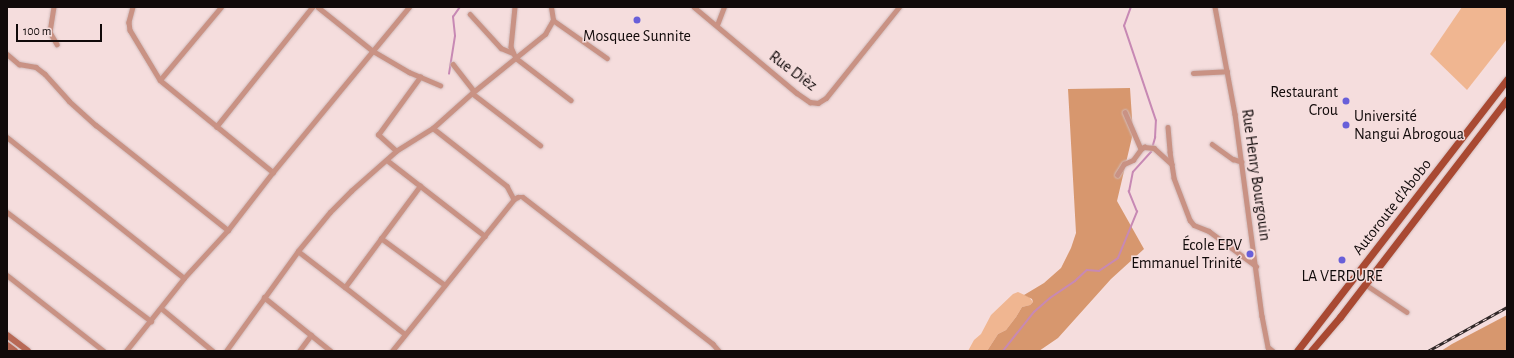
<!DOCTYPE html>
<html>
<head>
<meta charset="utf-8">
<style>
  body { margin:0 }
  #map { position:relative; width:1514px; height:358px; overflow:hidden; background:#f5dddd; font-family:"Alegreya Sans",sans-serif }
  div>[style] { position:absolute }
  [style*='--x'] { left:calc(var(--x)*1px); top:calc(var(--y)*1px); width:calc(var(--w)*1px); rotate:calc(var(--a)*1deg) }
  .green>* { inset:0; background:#f0b691 }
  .forest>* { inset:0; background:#d7976e }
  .stream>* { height:1.5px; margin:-0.75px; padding:0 0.75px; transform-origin:0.75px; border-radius:0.75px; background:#c789b4 }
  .roads { filter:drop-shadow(0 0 1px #d1bbbb) drop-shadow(0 0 1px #d1bbbb) }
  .minor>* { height:4.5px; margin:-2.25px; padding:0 2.25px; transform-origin:2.25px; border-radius:2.25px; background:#c99284 }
  .secondary>* { height:6px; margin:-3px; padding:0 3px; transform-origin:3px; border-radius:3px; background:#b86956 }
  .primary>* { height:7px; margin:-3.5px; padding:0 3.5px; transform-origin:3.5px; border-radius:3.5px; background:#a94932 }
  .rail>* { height:3px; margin-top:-1.5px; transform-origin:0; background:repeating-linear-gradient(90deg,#f5dddd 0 4.5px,#312828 0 9px); box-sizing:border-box; border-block:1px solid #312828 }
  .dots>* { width:11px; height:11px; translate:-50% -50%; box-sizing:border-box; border:2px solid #f5dddd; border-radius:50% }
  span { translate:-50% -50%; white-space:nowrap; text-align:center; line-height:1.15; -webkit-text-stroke:3px #f5dddd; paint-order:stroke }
  .poi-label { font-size:16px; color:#110a0a }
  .right { translate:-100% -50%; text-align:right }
  .left { translate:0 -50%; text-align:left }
  .street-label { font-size:16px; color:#110a0a }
  .frame { position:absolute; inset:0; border:8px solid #110a0a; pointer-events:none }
  .scale { position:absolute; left:16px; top:24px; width:86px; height:18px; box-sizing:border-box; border:2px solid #110a0a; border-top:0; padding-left:5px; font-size:12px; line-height:14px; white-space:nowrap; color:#110a0a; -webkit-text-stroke:3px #f5dddd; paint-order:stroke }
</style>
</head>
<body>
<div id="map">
  <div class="green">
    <i style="clip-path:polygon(1462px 7px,1507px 7px,1507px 39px,1467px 90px,1430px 54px)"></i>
    <i style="clip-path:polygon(1018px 292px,1029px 297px,1033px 302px,1030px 305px,1022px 307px,1016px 317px,1006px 330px,998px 334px,987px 351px,968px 351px,974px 340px,981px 334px,991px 315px,1013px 294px)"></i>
  </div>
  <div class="forest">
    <i style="clip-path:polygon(1130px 88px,1133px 133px,1117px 201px,1144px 249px,1111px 279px,1058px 338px,1039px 351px,987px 351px,998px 334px,1006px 330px,1016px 317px,1022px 307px,1030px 305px,1033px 302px,1032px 299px,1024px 295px,1044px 283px,1061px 268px,1071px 248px,1076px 233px,1068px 89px)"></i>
    <i style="clip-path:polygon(1507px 315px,1507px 351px,1441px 351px,1452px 344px)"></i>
  </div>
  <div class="stream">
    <i style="--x:449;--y:74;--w:38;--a:-81"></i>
    <i style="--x:455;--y:36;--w:19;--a:-96"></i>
    <i style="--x:453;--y:17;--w:12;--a:-55"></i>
    <i style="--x:1003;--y:351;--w:50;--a:-51.5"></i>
    <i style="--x:1034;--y:312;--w:21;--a:-41"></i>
    <i style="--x:1050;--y:298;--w:30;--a:-34"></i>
    <i style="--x:1075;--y:281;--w:16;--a:-43"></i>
    <i style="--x:1087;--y:270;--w:12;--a:5"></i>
    <i style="--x:1099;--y:271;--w:23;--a:-34"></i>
    <i style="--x:1118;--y:258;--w:50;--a:-67.6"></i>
    <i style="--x:1137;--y:212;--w:22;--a:-112"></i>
    <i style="--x:1129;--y:192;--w:20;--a:-79"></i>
    <i style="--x:1133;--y:172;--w:27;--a:-48"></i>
    <i style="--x:1151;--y:152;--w:15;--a:-74"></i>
    <i style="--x:1155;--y:138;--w:17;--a:-87"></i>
    <i style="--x:1156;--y:121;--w:100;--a:-108.6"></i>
    <i style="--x:1124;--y:26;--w:20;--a:-70"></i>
  </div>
  <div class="roads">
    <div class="minor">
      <i style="--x:54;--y:7;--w:25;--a:99"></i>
      <i style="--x:50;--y:32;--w:14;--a:60"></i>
      <i style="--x:133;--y:7;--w:16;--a:105"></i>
      <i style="--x:129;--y:22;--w:8;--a:83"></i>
      <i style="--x:130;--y:30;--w:58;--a:59"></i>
      <i style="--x:160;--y:80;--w:146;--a:39.2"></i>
      <i style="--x:318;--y:7;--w:70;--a:38.7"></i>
      <i style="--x:373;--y:51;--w:42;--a:30.3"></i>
      <i style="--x:409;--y:72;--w:34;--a:23"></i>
      <i style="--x:515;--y:7;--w:40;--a:95.7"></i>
      <i style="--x:511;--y:47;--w:12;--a:66"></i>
      <i style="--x:516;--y:58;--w:69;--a:37.4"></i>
      <i style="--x:694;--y:7;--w:134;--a:39.9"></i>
      <i style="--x:797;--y:93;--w:16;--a:35"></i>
      <i style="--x:810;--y:102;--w:8;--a:7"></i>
      <i style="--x:818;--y:103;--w:9;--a:-32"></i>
      <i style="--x:826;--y:98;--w:117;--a:-51.3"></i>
      <i style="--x:1215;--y:7;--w:109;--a:79.4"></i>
      <i style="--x:1235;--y:114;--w:204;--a:82.4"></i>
      <i style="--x:1262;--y:316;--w:32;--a:79"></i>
      <i style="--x:1268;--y:347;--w:6;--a:39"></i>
      <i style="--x:470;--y:14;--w:46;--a:47.6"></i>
      <i style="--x:501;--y:48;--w:13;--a:23"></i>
      <i style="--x:553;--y:20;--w:66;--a:35.1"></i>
      <i style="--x:717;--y:25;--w:19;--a:-69"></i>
      <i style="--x:7;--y:54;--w:16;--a:40"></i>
      <i style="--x:19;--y:64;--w:17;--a:10"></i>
      <i style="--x:36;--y:67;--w:11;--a:38"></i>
      <i style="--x:45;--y:74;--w:36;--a:48"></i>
      <i style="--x:69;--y:101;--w:36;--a:42"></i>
      <i style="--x:96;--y:125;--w:169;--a:38.5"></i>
      <i style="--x:453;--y:64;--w:34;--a:52"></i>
      <i style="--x:1193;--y:73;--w:34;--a:-3"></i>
      <i style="--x:160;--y:80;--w:95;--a:-50.1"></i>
      <i style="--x:472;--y:93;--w:86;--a:37.4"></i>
      <i style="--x:1125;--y:112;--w:40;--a:66.6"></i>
      <i style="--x:216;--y:127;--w:154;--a:-51.3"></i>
      <i style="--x:1168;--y:127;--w:25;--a:85"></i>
      <i style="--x:1170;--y:152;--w:26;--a:81"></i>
      <i style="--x:1174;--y:178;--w:45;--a:69.1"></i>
      <i style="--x:1190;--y:220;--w:6;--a:51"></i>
      <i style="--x:1194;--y:225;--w:16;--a:22"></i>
      <i style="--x:1209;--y:231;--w:59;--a:36.7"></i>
      <i style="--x:433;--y:128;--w:94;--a:38.1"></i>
      <i style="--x:507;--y:186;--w:15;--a:62"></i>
      <i style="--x:7;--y:137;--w:226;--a:38.5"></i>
      <i style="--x:1212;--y:144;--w:26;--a:36"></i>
      <i style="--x:1233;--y:159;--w:9;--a:18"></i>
      <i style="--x:396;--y:151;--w:24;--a:-138"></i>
      <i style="--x:378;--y:135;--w:72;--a:-54.1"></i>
      <i style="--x:387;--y:160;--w:124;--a:37.8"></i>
      <i style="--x:1117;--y:175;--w:13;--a:-58"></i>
      <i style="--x:1124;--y:164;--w:10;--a:-24"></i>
      <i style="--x:1133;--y:160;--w:14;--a:-54"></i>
      <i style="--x:1141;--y:149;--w:4;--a:-34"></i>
      <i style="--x:1144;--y:147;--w:10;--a:6"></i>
      <i style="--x:1154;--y:148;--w:24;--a:42"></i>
      <i style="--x:7;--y:212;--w:181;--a:37.1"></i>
      <i style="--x:381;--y:238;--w:79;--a:36.3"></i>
      <i style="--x:298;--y:251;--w:59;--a:37.5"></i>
      <i style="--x:345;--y:287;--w:126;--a:-53.4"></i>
      <i style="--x:7;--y:275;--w:123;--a:38.1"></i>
      <i style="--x:1365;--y:284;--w:50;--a:33.7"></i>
      <i style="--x:345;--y:287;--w:76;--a:38.1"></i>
      <i style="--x:264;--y:297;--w:86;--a:38.9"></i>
      <i style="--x:161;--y:308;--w:67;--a:39.6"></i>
      <i style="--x:126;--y:351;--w:93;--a:-51.5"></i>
      <i style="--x:184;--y:278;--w:65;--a:-47.5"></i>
      <i style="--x:228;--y:230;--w:73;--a:-52.2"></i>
      <i style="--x:273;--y:172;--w:214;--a:-50.5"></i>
      <i style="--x:226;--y:351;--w:123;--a:-54.2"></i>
      <i style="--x:298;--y:251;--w:50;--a:-50.6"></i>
      <i style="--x:330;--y:212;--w:30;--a:-45"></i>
      <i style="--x:351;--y:191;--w:60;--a:-41.6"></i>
      <i style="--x:396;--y:151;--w:44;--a:-31.9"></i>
      <i style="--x:433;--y:128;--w:52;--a:-41.9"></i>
      <i style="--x:472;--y:93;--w:94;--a:-38.9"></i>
      <i style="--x:545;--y:34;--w:16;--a:-60"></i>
      <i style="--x:553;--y:20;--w:13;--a:-99"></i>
      <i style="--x:299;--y:351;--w:20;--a:-53"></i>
      <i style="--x:392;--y:351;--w:195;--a:-51.2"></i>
      <i style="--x:514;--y:199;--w:4;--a:-27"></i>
      <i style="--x:518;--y:197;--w:5;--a:0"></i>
      <i style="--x:523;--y:197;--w:240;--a:37.7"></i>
      <i style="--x:713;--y:344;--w:9;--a:49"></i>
    </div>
    <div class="secondary">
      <i style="--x:7;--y:335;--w:26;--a:37"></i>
      <i style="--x:7;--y:345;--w:10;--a:37"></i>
    </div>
    <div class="primary">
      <i style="--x:1297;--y:351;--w:344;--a:-52.3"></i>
      <i style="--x:1311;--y:351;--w:45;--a:-49.5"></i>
      <i style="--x:1340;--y:317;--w:275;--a:-52.5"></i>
    </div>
  </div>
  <div class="rail">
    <i style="--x:1428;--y:351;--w:90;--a:-29.1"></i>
  </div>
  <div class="dots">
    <i style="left:637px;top:20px;background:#685fd9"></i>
    <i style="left:1346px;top:101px;background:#685fd9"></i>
    <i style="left:1346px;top:125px;background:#685fd9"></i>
    <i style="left:1250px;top:254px;background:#685fd9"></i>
    <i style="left:1342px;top:260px;background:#685fd9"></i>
  </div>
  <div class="poi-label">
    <span style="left:637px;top:36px">Mosquee Sunnite</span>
    <span class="right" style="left:1338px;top:101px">Restaurant<br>Crou</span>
    <span class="left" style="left:1354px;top:125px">Université<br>Nangui Abrogoua</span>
    <span class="right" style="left:1242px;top:254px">École EPV<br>Emmanuel Trinité</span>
    <span style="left:1342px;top:276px">LA VERDURE</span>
  </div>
  <div class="street-label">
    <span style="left:793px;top:71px;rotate:37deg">Rue Dièz</span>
    <span style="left:1256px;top:175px;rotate:82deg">Rue Henry Bourgouin</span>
    <span style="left:1392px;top:207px;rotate:-52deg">Autoroute d'Abobo</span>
  </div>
  <div class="frame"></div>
  <div class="scale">100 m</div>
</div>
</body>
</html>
